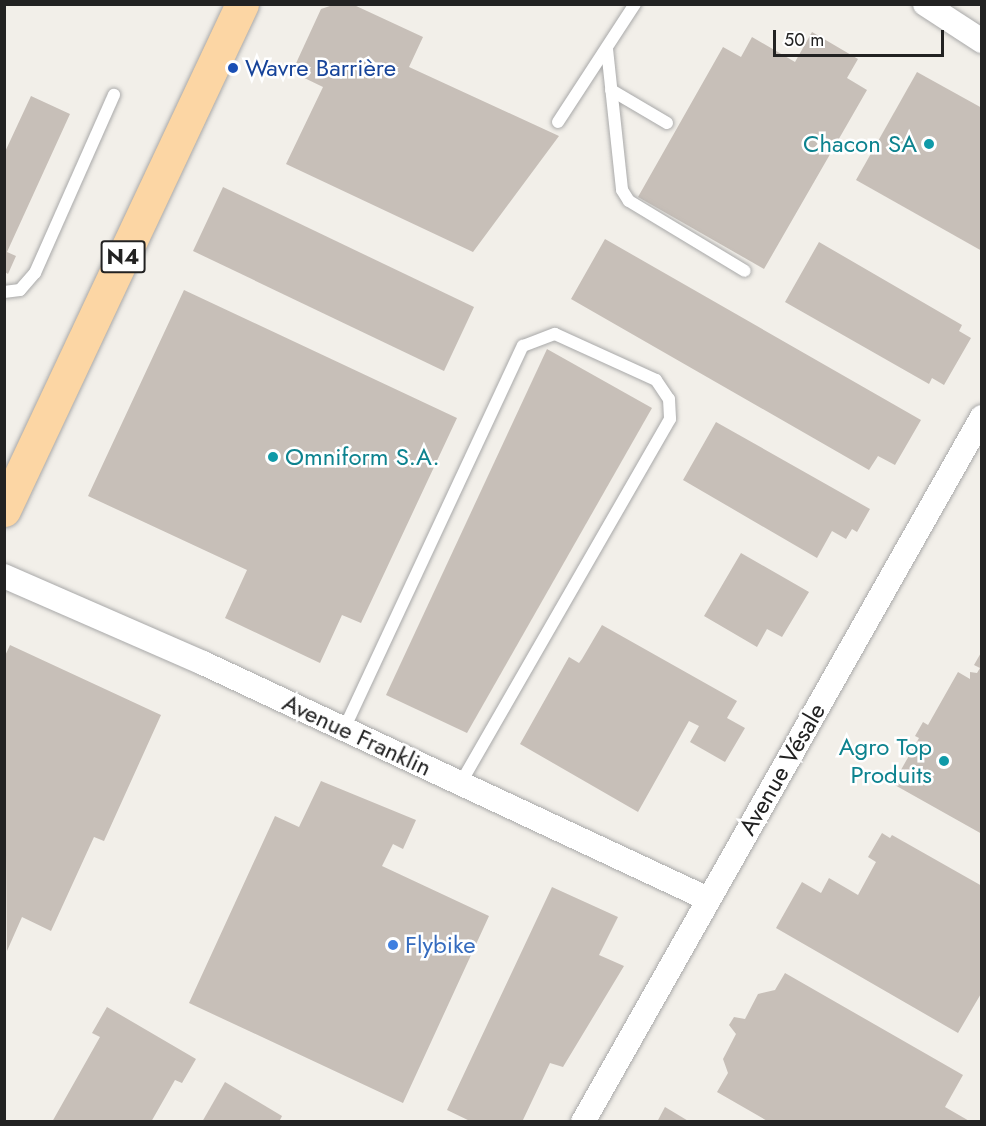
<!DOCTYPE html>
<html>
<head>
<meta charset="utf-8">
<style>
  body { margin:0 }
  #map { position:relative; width:986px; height:1126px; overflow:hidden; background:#f2efe9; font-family:Jost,sans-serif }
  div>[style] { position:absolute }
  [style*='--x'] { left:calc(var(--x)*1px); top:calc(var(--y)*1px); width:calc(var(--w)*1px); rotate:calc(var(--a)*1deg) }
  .building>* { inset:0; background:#c7bfb8 }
  .roads { filter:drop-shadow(0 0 2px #a9a9a9) drop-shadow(0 0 2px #a9a9a9) }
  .lane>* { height:12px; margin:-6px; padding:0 6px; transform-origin:6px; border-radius:6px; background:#fff }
  .street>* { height:24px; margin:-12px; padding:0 12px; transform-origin:12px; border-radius:12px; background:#fff }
  .primary>* { height:33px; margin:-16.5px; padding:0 16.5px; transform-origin:16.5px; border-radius:16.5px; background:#fcd6a4 }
  .dots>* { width:16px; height:16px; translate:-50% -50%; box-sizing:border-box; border:3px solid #fff; border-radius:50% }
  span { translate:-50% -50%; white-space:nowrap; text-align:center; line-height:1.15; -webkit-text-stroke:5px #fff; paint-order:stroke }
  .shield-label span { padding:2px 4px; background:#fff; border:2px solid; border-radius:4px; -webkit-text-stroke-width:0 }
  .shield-label { font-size:22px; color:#222; font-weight:700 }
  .transit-label { font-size:24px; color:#164399 }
  .left { translate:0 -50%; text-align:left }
  .culture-label { font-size:24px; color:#0d838f }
  .right { translate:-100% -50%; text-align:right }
  .street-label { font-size:24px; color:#222 }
  .shop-label { font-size:24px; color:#366cbe }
  .frame { position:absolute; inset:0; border:6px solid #222; pointer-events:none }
  .scale { position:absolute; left:773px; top:30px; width:171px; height:27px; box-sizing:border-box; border:3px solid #222; border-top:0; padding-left:8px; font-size:18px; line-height:21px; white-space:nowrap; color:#222; -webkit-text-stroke:4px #fff; paint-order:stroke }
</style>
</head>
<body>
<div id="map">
  <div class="building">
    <i style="clip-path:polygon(333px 5px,354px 5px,423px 37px,409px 67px,559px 136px,473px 252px,286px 164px,323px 87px,292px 72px,321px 9px)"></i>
    <i style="clip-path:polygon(812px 32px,858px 59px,847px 78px,867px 90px,764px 269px,638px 197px,723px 47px,741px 57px,752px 37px,795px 62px)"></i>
    <i style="clip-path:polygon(917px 72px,982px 108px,982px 251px,856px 180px)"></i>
    <i style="clip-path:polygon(31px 96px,70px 114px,7px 252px,16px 256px,8px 274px,5px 272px,4px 154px)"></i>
    <i style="clip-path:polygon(223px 187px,474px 307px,444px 371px,193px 251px)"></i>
    <i style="clip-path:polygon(605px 239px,921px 420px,895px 465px,878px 456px,869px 470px,571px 299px)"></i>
    <i style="clip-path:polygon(819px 242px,962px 325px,959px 331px,971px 338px,944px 385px,932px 378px,929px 384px,785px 302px)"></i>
    <i style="clip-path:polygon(184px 290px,457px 418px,361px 623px,342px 615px,320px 663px,225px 618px,247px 570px,88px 496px)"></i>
    <i style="clip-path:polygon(547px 349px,652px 408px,467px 733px,386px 695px)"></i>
    <i style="clip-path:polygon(716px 422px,870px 509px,857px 532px,852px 529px,846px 539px,832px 531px,817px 558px,683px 480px)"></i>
    <i style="clip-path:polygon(741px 553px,809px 592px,782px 637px,767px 629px,757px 647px,704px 616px)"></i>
    <i style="clip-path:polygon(602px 625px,737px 701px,727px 718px,745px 728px,725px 762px,690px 742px,699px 726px,689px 721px,638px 812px,520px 744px,569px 657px,579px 663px,582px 659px)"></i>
    <i style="clip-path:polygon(10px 645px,161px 715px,104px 841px,94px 837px,51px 931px,22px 917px,7px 951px,4px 658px)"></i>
    <i style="clip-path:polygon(982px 651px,982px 834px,893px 784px,919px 738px,915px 736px,923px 722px,928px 725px,958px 672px,970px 679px,970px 672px,977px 673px,980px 668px,974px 665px)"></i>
    <i style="clip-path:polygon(321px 781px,416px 820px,403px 849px,393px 844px,382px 866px,489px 916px,403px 1103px,189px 1003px,275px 816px,299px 827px)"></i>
    <i style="clip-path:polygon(882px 833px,890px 838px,892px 835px,982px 886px,982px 992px,958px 1033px,776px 928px,802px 882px,821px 893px,829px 878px,858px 895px,876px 862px,868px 857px)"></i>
    <i style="clip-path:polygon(552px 887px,618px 917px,599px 955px,624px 966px,563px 1067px,550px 1063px,522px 1122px,472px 1122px,447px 1110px)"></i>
    <i style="clip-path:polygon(785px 973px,963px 1075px,945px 1107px,971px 1122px,769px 1122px,717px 1092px,728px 1073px,723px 1059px,736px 1034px,729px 1025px,734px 1017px,745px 1019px,758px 994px,775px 990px)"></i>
    <i style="clip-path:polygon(107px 1007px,196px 1059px,182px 1083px,175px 1080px,151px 1122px,52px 1122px,100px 1037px,92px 1033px)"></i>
    <i style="clip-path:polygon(225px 1082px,282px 1116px,279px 1122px,202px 1122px)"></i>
    <i style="clip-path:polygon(665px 1107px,690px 1122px,657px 1122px)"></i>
  </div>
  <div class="roads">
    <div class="lane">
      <i style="--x:607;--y:49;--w:142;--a:83.9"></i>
      <i style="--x:622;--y:190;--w:13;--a:58"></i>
      <i style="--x:629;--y:201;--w:135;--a:31.1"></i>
      <i style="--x:611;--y:90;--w:65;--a:30.5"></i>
      <i style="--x:558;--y:122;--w:141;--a:-56.9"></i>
      <i style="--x:4;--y:292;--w:16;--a:-7"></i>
      <i style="--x:20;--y:290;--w:23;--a:-49"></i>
      <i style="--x:35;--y:273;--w:195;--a:-66.1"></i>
      <i style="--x:344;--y:729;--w:423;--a:-65"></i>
      <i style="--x:523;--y:346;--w:34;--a:-21"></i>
      <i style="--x:555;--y:334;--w:111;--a:24.5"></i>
      <i style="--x:656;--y:380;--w:23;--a:56"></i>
      <i style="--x:669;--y:399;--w:20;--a:87"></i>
      <i style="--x:670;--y:419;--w:421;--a:119.9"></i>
    </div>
    <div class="street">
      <i style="--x:925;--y:4;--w:68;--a:33"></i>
      <i style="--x:4;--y:576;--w:217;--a:23.6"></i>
      <i style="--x:203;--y:663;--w:557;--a:25.05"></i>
      <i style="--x:583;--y:1122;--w:810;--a:-60.49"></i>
    </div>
    <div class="primary">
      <i style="--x:4;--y:510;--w:559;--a:-64.81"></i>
    </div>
  </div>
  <div class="dots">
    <i style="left:233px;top:68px;background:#1a4fb4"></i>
    <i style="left:929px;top:144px;background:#0f9aa8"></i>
    <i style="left:273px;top:457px;background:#0f9aa8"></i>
    <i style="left:944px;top:761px;background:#0f9aa8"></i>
    <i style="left:393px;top:945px;background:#3f7fe0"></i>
  </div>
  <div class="shield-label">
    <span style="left:123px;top:257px">N4</span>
  </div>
  <div class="transit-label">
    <span class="left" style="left:245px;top:68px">Wavre Barrière</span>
  </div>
  <div class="culture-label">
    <span class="right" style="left:917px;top:144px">Chacon SA</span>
    <span class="left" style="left:285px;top:457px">Omniform S.A.</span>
    <span class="right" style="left:932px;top:761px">Agro Top<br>Produits</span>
  </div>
  <div class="street-label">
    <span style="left:357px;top:735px;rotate:25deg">Avenue Franklin</span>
    <span style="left:782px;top:769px;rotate:-60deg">Avenue Vésale</span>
  </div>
  <div class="shop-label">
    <span class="left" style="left:405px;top:945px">Flybike</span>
  </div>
  <div class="frame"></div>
  <div class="scale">50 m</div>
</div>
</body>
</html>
